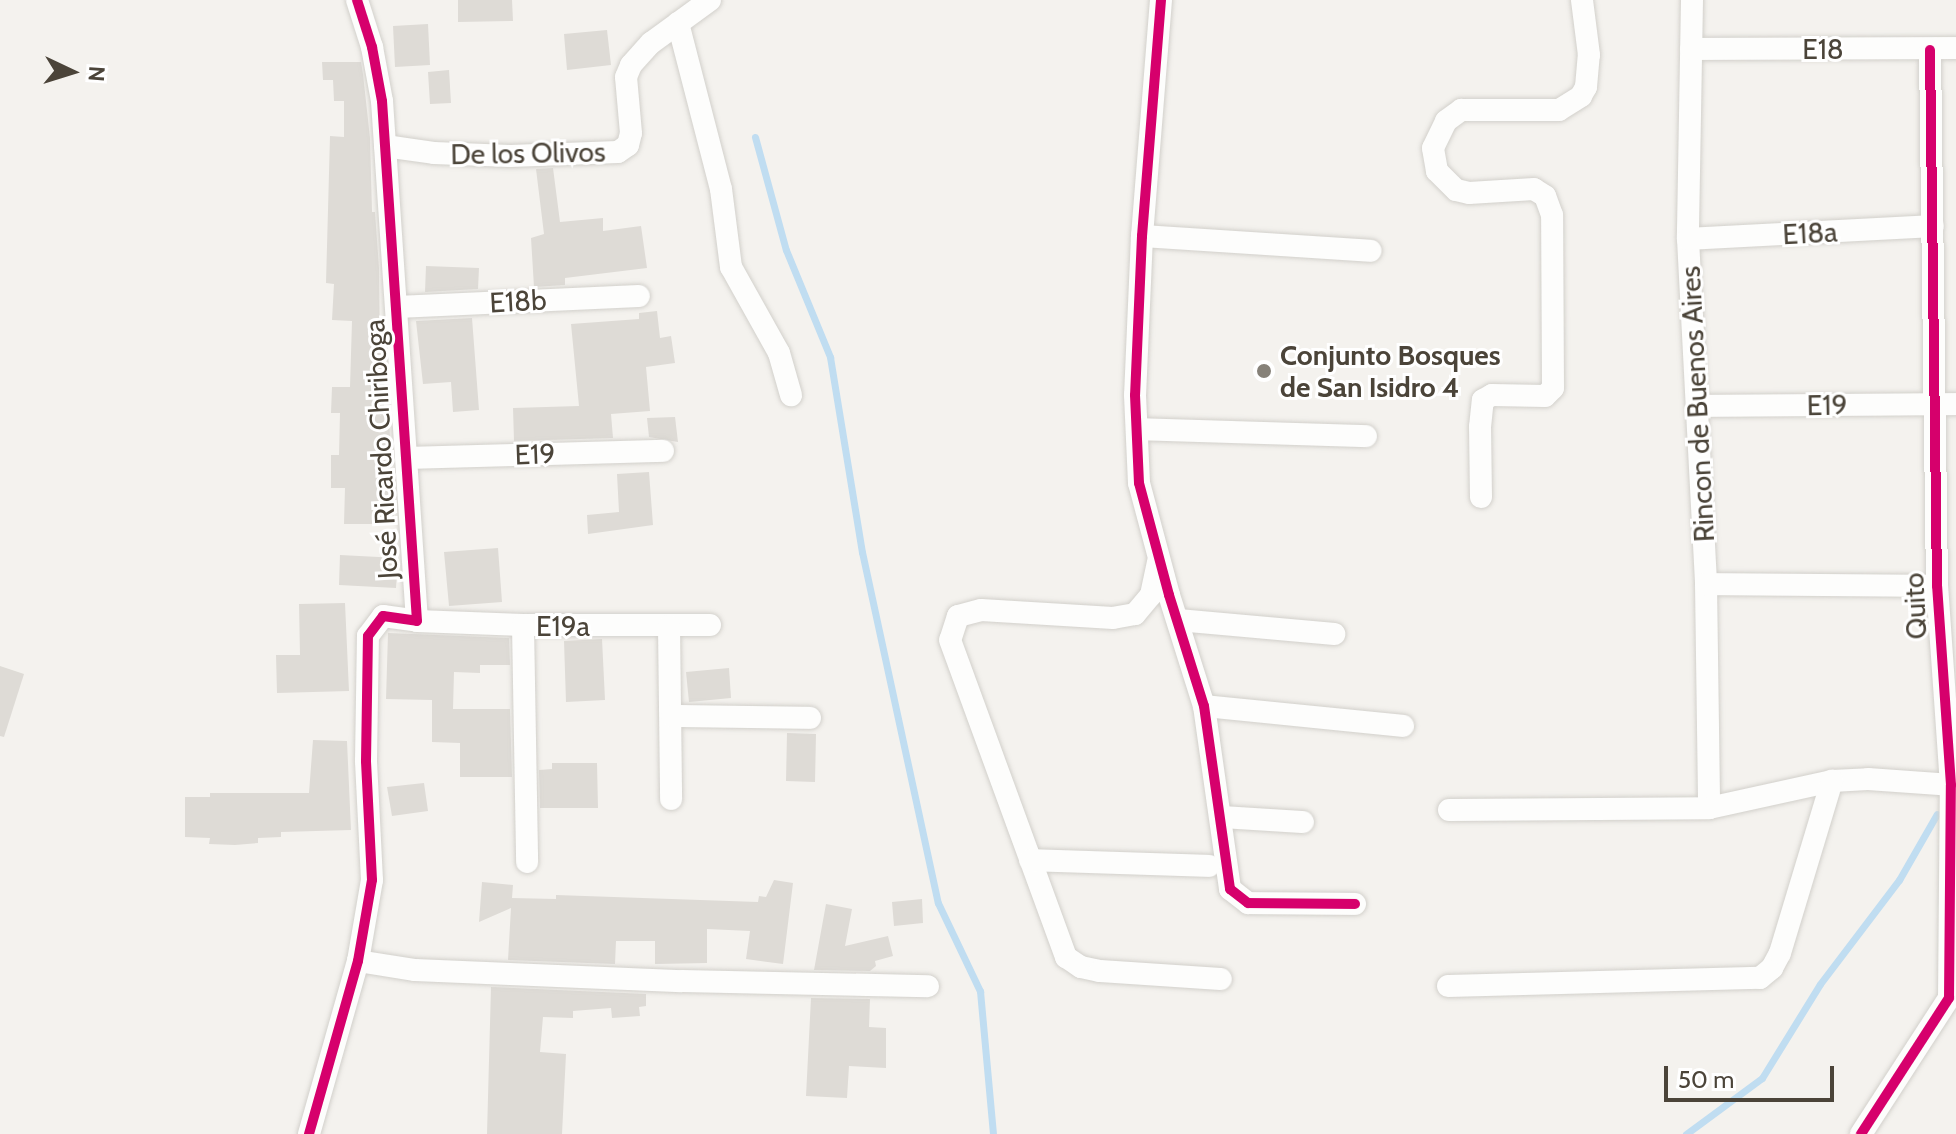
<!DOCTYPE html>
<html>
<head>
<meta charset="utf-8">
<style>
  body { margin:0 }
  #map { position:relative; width:1956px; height:1134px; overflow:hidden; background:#f4f2ee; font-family:Cabin,sans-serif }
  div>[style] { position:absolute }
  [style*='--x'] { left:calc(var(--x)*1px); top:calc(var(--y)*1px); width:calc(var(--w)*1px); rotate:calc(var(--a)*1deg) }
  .stream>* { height:7px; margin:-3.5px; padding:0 3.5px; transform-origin:3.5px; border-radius:3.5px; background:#c0ddf1 }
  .building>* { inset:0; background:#dedbd6 }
  .roads { filter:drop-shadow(0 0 2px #d2d0cb) drop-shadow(0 0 2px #d2d0cb) }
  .street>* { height:22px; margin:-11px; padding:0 11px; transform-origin:11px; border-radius:11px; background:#fdfdfc }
  .cycleway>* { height:10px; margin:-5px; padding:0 5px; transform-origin:5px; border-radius:5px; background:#d6006c }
  .dots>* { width:22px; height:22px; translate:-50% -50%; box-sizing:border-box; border:4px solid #fff; border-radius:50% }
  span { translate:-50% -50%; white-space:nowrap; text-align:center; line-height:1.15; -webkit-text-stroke:6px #fff; paint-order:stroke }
  .street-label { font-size:28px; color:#4b4439 }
  .poi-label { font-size:28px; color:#4b4439; font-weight:700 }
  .left { translate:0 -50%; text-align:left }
  .north { position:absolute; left:32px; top:32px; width:80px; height:80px; -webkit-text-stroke:6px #fff; paint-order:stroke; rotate:94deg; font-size:22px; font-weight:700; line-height:32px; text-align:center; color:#4b4439 }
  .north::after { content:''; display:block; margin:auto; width:28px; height:36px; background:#4b4439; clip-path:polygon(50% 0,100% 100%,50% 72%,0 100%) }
  .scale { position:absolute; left:1664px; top:1066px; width:170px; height:36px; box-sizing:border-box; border:4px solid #4b4439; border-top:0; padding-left:10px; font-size:24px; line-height:28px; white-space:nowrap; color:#4b4439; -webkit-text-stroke:6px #fff; paint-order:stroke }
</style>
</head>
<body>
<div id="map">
  <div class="stream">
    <i style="--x:755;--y:137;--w:117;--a:74.7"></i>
    <i style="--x:786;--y:250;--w:116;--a:67.6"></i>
    <i style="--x:830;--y:357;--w:198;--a:80.7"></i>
    <i style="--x:862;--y:552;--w:359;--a:77.8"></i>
    <i style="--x:938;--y:903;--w:98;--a:64.5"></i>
    <i style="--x:980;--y:991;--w:144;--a:84.8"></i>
    <i style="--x:1686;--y:1134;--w:94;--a:-36.4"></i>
    <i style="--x:1762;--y:1078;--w:110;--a:-58.3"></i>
    <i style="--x:1820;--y:984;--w:131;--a:-52.8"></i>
    <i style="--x:1899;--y:880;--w:76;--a:-60.1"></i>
  </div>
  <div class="building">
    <i style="clip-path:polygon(458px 0,512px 0,513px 21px,458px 22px)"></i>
    <i style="clip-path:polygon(428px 24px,430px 65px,395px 67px,393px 26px)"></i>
    <i style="clip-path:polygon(607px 30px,611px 65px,567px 70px,564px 34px)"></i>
    <i style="clip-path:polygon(322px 62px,361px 62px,363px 74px,370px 138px,372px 212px,375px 212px,379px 268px,380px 350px,385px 350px,384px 416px,389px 416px,394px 524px,344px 524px,345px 488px,331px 488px,331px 455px,339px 455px,340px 413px,331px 413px,332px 387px,350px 387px,352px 321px,332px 320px,334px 284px,326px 283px,330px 136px,344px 137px,344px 101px,334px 101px,333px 80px,323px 80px)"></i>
    <i style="clip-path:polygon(449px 70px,451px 103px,430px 104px,428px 72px)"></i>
    <i style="clip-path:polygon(553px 168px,560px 222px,603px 218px,603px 231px,641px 226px,647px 268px,565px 278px,565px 285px,534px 287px,531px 238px,544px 234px,536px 169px)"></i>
    <i style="clip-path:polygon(426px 266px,479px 268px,478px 289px,425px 292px)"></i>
    <i style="clip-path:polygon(657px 311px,660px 338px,671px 336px,675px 363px,646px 367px,650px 411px,611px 414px,613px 438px,514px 441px,513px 408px,579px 406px,571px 324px,639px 319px,639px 313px)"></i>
    <i style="clip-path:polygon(472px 318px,479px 410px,453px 412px,451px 382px,423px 384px,416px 321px)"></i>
    <i style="clip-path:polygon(675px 417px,678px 442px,649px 437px,647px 418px)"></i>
    <i style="clip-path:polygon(649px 472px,653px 525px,588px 534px,587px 515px,619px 512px,617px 474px)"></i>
    <i style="clip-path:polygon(498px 548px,502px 602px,449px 606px,444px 552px)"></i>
    <i style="clip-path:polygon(340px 555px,398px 558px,396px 588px,339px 585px)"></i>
    <i style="clip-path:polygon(345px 603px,349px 691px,277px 693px,276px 655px,300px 655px,299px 604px)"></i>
    <i style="clip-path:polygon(388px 633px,509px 638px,510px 665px,480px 665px,480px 673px,454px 672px,453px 709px,510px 709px,512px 777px,460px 777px,460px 743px,432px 742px,432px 700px,386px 699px)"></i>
    <i style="clip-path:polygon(602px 639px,605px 700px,566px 702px,564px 641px)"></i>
    <i style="clip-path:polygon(0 666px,24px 674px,4px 737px,0 736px)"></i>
    <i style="clip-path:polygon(729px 668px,731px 698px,689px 702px,686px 672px)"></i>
    <i style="clip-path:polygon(787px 733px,816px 734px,815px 782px,786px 781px)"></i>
    <i style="clip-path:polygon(313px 740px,347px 741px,351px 830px,281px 832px,281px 837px,258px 838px,258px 843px,235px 845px,209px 844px,210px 838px,185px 837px,185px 797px,210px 797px,210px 793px,309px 793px)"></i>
    <i style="clip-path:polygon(552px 763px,597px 763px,598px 808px,540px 808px,539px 770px,552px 769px)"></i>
    <i style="clip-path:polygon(424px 783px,428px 811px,392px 816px,387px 787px)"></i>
    <i style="clip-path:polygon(774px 880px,793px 883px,783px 964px,746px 959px,750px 931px,707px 929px,707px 963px,655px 964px,655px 941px,616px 941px,615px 964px,508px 960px,511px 908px,479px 922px,482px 882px,513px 885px,512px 898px,556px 899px,556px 895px,758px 902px,759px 896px,766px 897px)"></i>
    <i style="clip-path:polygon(922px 899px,923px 923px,894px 926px,892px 902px)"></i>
    <i style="clip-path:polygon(826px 904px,852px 909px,845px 946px,888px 936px,893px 956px,875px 961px,876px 966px,870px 971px,814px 970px)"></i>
    <i style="clip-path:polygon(491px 987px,646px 994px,646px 1006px,639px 1007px,640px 1016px,612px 1018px,611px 1008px,573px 1011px,573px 1018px,543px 1017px,540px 1052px,566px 1054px,562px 1134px,487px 1134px)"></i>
    <i style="clip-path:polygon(811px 998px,870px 999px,869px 1027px,886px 1028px,886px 1068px,849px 1066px,847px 1098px,806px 1096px)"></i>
  </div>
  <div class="roads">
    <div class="street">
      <i style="--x:1161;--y:0;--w:237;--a:94.6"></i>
      <i style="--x:1142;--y:236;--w:159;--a:92.5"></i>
      <i style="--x:1135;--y:395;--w:88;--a:87.4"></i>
      <i style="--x:1139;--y:483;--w:116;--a:75"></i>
      <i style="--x:1169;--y:595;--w:116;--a:72.5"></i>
      <i style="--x:1204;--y:706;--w:185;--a:81.9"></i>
      <i style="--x:1230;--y:889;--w:23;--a:38"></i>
      <i style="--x:1248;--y:903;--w:107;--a:0.5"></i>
      <i style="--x:1692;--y:0;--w:239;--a:91"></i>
      <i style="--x:1688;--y:239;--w:345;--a:87"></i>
      <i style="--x:1706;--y:584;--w:224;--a:89.2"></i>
      <i style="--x:678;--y:23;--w:171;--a:75.5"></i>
      <i style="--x:721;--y:189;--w:79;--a:82.7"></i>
      <i style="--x:731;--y:267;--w:98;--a:60.8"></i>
      <i style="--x:779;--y:353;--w:44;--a:74.1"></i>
      <i style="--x:1691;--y:49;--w:265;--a:-0.2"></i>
      <i style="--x:385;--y:146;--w:49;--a:8.1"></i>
      <i style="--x:434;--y:153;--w:76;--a:2.3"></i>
      <i style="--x:510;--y:156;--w:108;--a:-2.1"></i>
      <i style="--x:618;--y:152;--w:12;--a:-35"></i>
      <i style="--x:628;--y:145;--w:12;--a:-76"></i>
      <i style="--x:631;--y:133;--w:56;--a:-95.1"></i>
      <i style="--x:626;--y:77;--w:13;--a:-67"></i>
      <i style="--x:631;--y:65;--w:30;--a:-48"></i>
      <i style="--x:651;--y:43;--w:73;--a:-36.1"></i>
      <i style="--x:1142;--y:236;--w:229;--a:3.7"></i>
      <i style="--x:1688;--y:239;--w:245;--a:-3"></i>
      <i style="--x:397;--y:307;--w:242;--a:-2.6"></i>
      <i style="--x:1698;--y:406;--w:258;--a:-0.4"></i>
      <i style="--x:1137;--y:429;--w:229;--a:1.8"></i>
      <i style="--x:408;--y:458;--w:255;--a:-1.6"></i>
      <i style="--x:1481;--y:497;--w:70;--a:-90.8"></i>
      <i style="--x:1480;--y:427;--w:27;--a:-84"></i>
      <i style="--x:1483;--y:400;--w:10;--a:-29"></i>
      <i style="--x:1492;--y:395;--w:53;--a:1.1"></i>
      <i style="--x:1545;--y:396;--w:11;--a:-45"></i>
      <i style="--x:1553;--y:388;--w:173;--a:-90.3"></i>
      <i style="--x:1552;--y:215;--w:20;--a:-110"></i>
      <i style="--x:1545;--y:196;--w:13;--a:-148"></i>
      <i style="--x:1534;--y:189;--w:65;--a:176.5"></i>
      <i style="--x:1469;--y:193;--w:13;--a:-167"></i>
      <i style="--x:1456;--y:190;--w:27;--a:-135"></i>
      <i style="--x:1437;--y:171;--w:23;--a:-100"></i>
      <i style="--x:1433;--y:148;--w:30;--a:-64"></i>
      <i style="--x:1446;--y:121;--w:19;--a:-36"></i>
      <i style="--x:1461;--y:110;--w:98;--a:0"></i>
      <i style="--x:1559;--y:110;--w:26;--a:-32"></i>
      <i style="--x:1581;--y:96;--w:10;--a:-61"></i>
      <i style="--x:1586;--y:87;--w:32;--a:-85"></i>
      <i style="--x:1589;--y:55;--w:55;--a:-97.3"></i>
      <i style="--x:1158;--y:562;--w:34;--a:102"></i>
      <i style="--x:1151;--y:595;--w:25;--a:130"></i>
      <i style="--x:1135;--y:614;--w:22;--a:170"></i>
      <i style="--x:1113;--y:618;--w:132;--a:-176.5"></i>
      <i style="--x:981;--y:610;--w:24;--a:165"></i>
      <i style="--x:958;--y:616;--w:25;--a:108"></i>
      <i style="--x:950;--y:640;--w:338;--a:69.9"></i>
      <i style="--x:1066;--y:957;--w:18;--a:34"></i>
      <i style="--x:1081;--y:967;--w:19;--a:12"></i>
      <i style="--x:1100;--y:971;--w:121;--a:3.8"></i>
      <i style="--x:1706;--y:584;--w:231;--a:0.5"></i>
      <i style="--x:1178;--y:620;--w:157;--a:5.1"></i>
      <i style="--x:417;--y:621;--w:106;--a:2.2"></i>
      <i style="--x:523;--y:625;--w:187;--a:0"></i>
      <i style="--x:523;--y:625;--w:237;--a:89"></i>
      <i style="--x:669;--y:626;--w:173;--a:89.3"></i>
      <i style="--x:1204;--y:706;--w:200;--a:5.7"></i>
      <i style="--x:672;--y:716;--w:138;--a:0.8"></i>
      <i style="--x:1449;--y:810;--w:260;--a:-0.4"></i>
      <i style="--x:1709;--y:808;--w:126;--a:-12.4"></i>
      <i style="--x:1832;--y:781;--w:36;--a:-3"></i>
      <i style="--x:1868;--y:779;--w:83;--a:4.1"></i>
      <i style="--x:1221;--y:817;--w:82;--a:3.5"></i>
      <i style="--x:1030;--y:860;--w:179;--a:1.9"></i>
      <i style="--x:358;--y:961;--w:58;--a:9"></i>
      <i style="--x:415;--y:970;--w:267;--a:2.4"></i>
      <i style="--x:682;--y:981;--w:246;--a:1.2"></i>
      <i style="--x:1448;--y:986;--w:312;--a:-1.5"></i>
      <i style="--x:1760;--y:978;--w:16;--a:-40"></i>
      <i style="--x:1772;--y:968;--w:17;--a:-62"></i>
      <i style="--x:1780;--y:953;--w:180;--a:-73.2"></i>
      <i style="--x:309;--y:1134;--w:180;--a:-74.2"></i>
      <i style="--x:358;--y:961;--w:82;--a:-80.2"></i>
      <i style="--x:372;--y:880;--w:119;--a:-92.9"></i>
      <i style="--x:366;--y:761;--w:125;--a:-89.1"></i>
      <i style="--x:368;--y:636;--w:25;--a:-53"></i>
      <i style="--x:383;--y:616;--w:34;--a:8"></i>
      <i style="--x:417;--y:621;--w:521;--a:-93.85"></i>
      <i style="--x:382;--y:101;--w:55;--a:-100.5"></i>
      <i style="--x:372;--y:47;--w:49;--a:-107.7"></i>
      <i style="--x:1861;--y:1134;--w:162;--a:-57.1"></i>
      <i style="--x:1949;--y:998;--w:213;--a:-89.5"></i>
      <i style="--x:1951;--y:785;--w:199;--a:-94"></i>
      <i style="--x:1937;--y:586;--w:536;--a:-90.75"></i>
    </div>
  </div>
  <div class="cycleway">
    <i style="--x:1161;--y:0;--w:237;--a:94.6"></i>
    <i style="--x:1142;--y:236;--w:159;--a:92.5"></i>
    <i style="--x:1135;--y:395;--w:88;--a:87.4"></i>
    <i style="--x:1139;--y:483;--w:116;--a:75"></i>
    <i style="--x:1169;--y:595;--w:116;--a:72.5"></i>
    <i style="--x:1204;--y:706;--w:185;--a:81.9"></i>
    <i style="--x:1230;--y:889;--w:23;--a:38"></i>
    <i style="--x:1248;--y:903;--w:107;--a:0.5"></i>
    <i style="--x:309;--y:1134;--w:180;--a:-74.2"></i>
    <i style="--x:358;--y:961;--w:82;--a:-80.2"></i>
    <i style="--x:372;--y:880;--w:119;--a:-92.9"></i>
    <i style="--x:366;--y:761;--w:125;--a:-89.1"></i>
    <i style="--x:368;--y:636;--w:25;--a:-53"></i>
    <i style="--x:383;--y:616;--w:34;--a:8"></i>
    <i style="--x:417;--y:621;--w:521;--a:-93.85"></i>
    <i style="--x:382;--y:101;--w:55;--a:-100.5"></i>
    <i style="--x:372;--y:47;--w:49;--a:-107.7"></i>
    <i style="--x:1861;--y:1134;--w:162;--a:-57.1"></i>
    <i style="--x:1949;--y:998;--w:213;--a:-89.5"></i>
    <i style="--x:1951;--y:785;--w:199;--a:-94"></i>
    <i style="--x:1937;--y:586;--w:536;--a:-90.75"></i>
  </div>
  <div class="dots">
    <i style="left:1264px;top:371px;background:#868178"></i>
  </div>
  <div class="street-label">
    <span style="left:1823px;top:49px">E18</span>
    <span style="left:528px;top:153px;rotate:-1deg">De los Olivos</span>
    <span style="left:1810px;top:233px;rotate:-3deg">E18a</span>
    <span style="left:518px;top:301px;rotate:-3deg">E18b</span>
    <span style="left:1697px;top:404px;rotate:-93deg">Rincon de Buenos Aires</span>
    <span style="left:1827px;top:405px;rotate:-1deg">E19</span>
    <span style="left:381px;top:449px;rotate:-93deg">José Ricardo Chiriboga</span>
    <span style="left:535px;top:454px;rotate:-2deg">E19</span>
    <span style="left:1915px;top:606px;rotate:-93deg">Quito</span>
    <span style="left:563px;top:626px">E19a</span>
  </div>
  <div class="poi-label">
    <span class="left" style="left:1280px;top:371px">Conjunto Bosques<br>de San Isidro 4</span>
  </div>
  <div class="north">N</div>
  <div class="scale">50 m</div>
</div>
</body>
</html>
